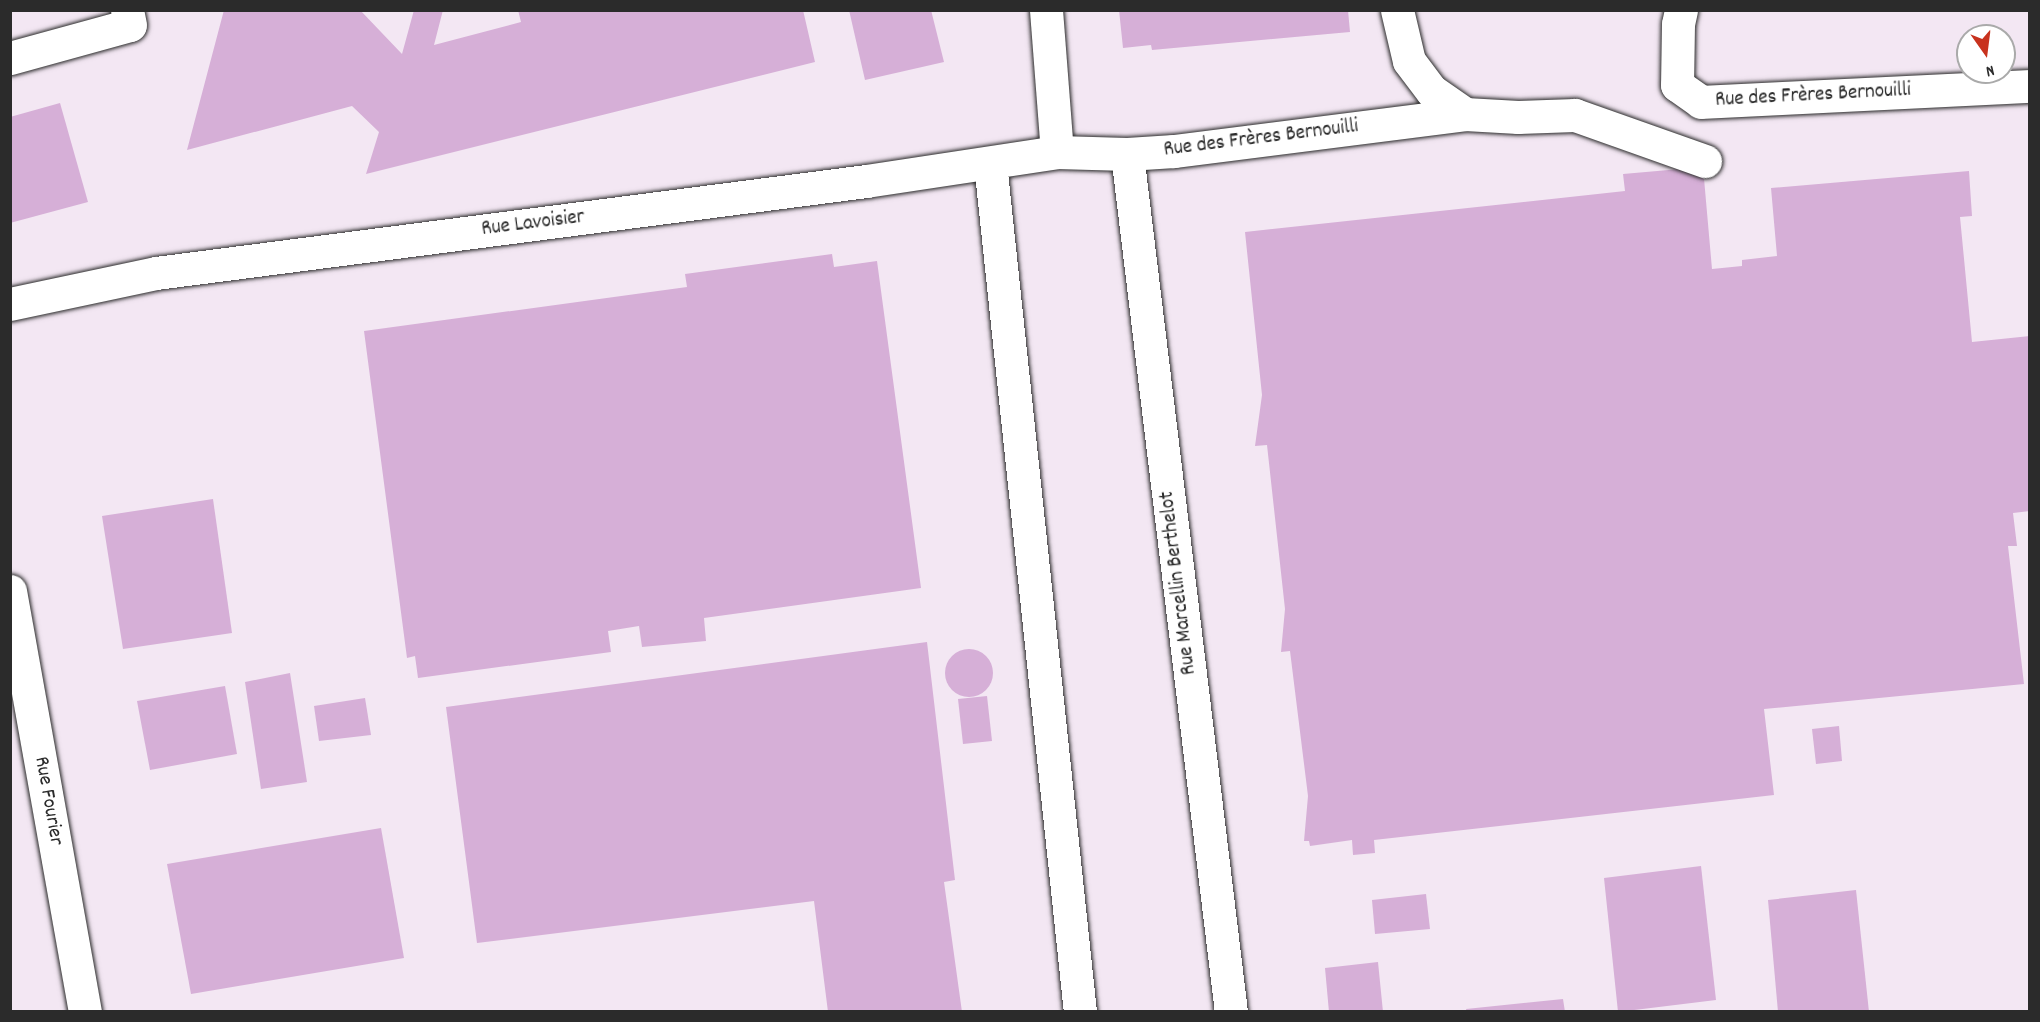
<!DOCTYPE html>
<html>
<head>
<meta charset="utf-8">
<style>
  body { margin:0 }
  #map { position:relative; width:2040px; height:1022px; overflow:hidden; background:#fff; font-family:Dekko,sans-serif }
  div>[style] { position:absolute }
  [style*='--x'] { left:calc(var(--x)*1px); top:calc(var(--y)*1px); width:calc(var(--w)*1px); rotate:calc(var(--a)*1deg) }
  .built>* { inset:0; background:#f3e7f3 }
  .building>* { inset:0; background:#d6afd7 }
  .round { border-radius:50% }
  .roads { filter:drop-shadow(0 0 2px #2b2b2b) drop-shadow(0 0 2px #2b2b2b) }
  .minor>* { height:33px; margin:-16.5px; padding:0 16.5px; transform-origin:16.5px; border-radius:16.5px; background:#fff }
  span { translate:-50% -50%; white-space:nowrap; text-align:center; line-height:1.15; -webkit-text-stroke:4.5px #fff; paint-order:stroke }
  .street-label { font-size:21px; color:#2b2b2b }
  .frame { position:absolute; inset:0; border:12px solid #2b2b2b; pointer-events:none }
  .north { position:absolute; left:1956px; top:24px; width:60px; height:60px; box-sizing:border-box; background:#fff; border:2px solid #aaa; border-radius:50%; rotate:166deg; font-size:16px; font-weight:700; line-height:24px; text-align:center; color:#2b2b2b }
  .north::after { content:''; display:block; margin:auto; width:21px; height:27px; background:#c8321e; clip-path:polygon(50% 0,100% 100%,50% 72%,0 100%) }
</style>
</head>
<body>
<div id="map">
  <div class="built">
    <i style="clip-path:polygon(evenodd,10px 11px,2029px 11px,2029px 1011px,11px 1011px,10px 11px,1968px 36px,2004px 36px,2004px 72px,1968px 72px,1968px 36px)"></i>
  </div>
  <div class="building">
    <i style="clip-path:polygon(224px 10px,360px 10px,402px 54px,414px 10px,443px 10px,434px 45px,521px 22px,518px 10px,803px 10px,815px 62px,366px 174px,379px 132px,352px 106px,187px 150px)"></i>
    <i style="clip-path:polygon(849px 10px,931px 10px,944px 62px,865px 80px)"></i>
    <i style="clip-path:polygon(1119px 10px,1348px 10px,1350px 32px,1152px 50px,1151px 45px,1123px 48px)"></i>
    <i style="clip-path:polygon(60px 103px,88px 202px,10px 223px,10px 117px)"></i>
    <i style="clip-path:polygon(1703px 167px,1712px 269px,1742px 266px,1742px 260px,1777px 256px,1771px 188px,1969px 171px,1972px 216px,1960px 217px,1972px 342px,2030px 336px,2030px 511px,2013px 513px,2017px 546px,2008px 546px,2024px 684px,1764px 709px,1774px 795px,1374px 840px,1375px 853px,1353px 855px,1352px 840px,1310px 846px,1309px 841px,1304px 841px,1308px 796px,1290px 651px,1281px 652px,1285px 609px,1267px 445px,1255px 446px,1262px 395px,1245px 232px,1625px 191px,1623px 174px)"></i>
    <i style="clip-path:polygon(832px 254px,834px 267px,877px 261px,921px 588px,704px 618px,706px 641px,642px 647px,639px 626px,608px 631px,611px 652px,418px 678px,415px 656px,407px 658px,364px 331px,687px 287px,685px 274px)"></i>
    <i style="clip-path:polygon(213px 499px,232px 633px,123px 649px,102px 516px)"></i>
    <i style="clip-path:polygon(927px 642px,955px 880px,944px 882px,962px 1012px,828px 1012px,814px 901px,477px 943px,446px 707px)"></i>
    <i class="round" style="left:945px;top:649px;width:48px;height:48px"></i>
    <i style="clip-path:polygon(290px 673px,307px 782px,261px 789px,245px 682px)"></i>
    <i style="clip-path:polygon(225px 686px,237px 754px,150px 770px,137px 701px)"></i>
    <i style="clip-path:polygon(987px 696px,992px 741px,963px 744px,958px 699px)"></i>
    <i style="clip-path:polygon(365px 698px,371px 735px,319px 741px,314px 706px)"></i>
    <i style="clip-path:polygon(1839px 726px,1842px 761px,1816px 764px,1812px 729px)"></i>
    <i style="clip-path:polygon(381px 828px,404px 958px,191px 994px,167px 864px)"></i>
    <i style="clip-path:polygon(1701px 866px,1716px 1000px,1618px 1012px,1604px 878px)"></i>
    <i style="clip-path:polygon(1856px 890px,1869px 1012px,1778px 1012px,1768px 900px)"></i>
    <i style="clip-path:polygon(1426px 894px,1430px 929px,1375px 934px,1372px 900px)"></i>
    <i style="clip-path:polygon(1378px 962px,1383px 1012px,1329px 1012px,1325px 968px)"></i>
    <i style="clip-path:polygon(1563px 999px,1565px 1012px,1467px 1012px,1466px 1009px)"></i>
  </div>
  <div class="roads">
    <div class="minor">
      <i style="--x:1046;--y:10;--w:142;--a:85.6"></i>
      <i style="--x:1397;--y:10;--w:52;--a:76.8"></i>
      <i style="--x:1409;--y:61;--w:38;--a:53"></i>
      <i style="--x:1432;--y:91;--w:40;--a:34.9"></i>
      <i style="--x:1465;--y:114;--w:53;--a:3.2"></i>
      <i style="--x:1518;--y:117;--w:57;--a:-2"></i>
      <i style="--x:1575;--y:115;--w:138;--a:19.5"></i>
      <i style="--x:1681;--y:10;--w:14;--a:102"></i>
      <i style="--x:1678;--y:24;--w:61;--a:90.9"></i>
      <i style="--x:1677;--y:85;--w:29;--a:35"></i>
      <i style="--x:1701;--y:102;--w:329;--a:-2.8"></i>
      <i style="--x:10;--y:58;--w:124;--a:-15.4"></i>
      <i style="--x:130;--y:25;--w:15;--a:-101"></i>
      <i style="--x:1127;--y:154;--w:864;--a:83.09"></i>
      <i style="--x:990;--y:163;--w:854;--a:83.95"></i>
      <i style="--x:10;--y:304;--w:149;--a:-12"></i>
      <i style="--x:156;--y:273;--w:716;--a:-7.38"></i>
      <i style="--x:866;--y:181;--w:193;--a:-8.6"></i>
      <i style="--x:1057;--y:152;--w:70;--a:1.6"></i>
      <i style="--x:1127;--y:154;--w:47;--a:-3.7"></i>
      <i style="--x:1174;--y:151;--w:293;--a:-7.2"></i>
      <i style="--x:10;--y:591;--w:428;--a:79.9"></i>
    </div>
  </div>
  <div class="street-label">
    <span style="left:1813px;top:96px;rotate:-3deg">Rue des Frères Bernouilli</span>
    <span style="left:1261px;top:139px;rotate:-7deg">Rue des Frères Bernouilli</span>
    <span style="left:533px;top:224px;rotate:-7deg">Rue Lavoisier</span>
    <span style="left:1179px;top:583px;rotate:-97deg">Rue Marcellin Berthelot</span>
    <span style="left:48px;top:801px;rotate:80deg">Rue Fourier</span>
  </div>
  <div class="frame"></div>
  <div class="north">N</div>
</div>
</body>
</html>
